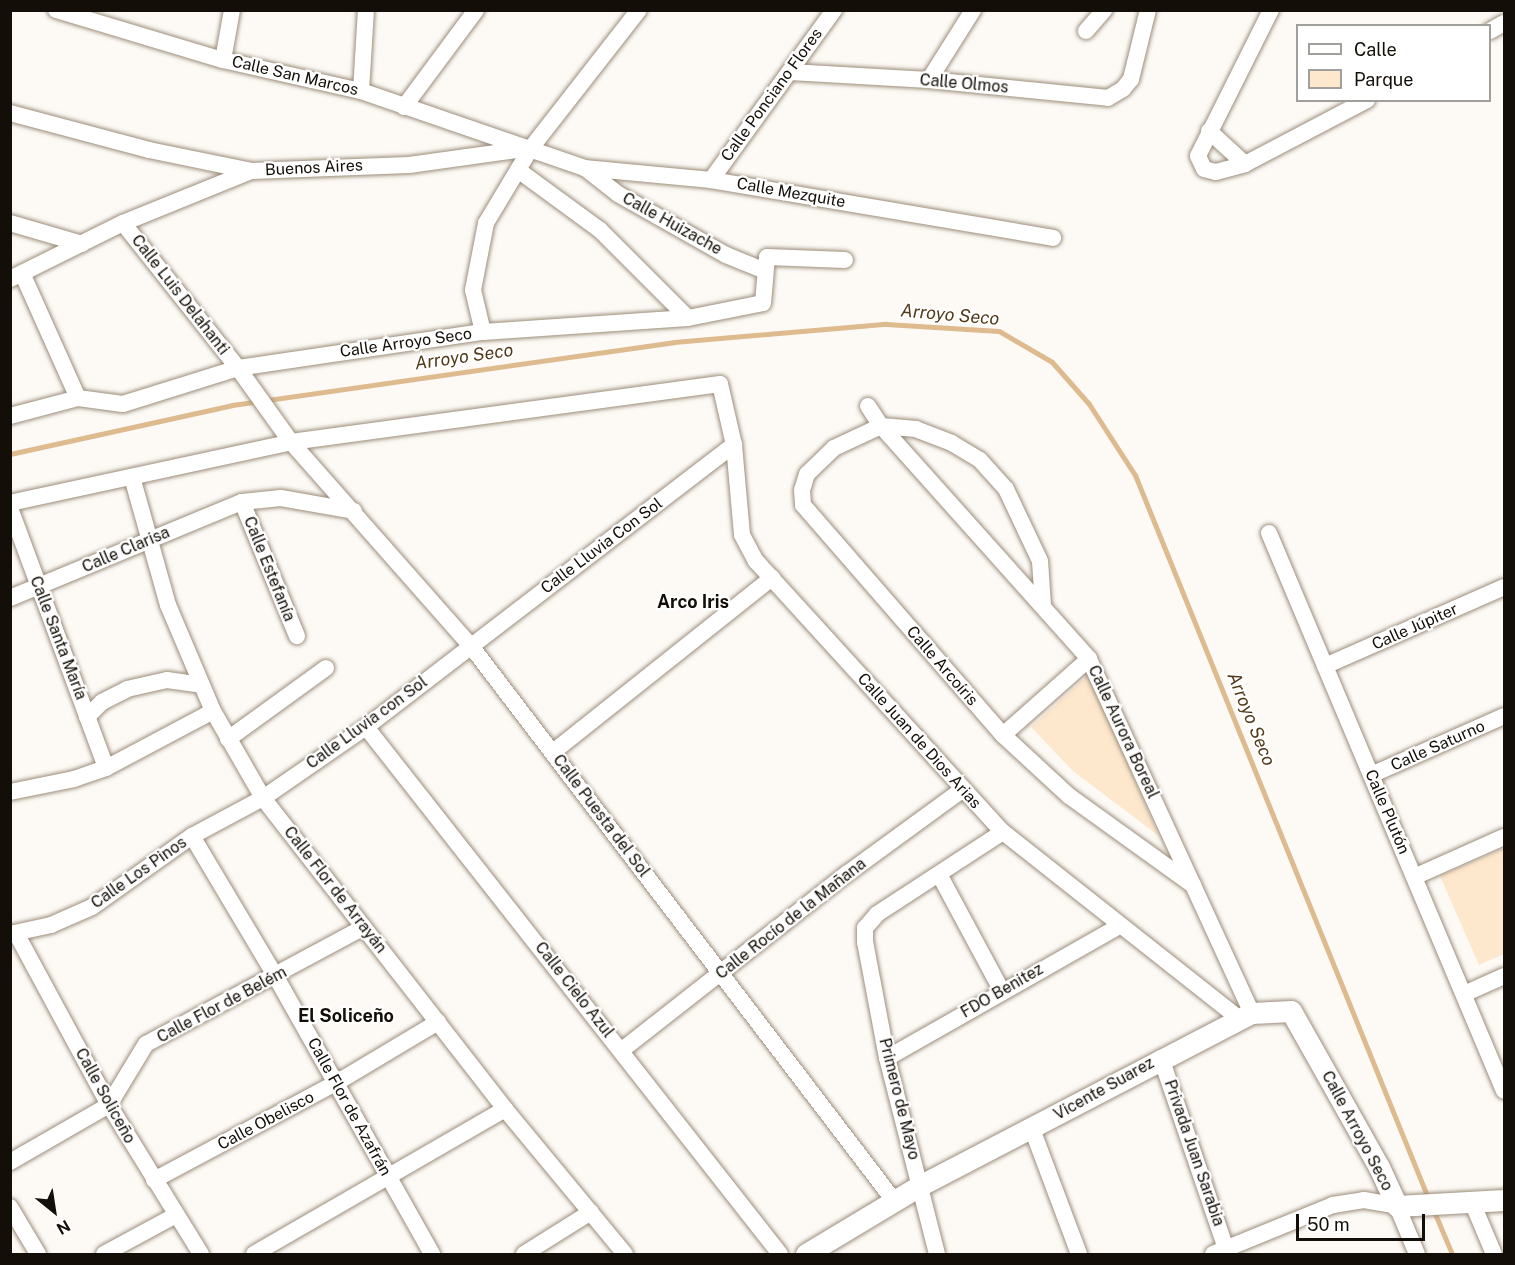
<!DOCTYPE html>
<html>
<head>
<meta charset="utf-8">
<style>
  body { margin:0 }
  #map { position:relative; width:1515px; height:1265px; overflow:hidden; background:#fdfaf6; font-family:"Public Sans",sans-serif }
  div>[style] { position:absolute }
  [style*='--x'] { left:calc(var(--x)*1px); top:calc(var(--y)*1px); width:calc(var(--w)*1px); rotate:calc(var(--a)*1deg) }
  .green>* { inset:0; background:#fde7cd }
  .stream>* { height:5px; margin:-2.5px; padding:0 2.5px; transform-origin:2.5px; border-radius:2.5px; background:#debb8f }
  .roads { filter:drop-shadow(0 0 2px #9c8d7a) drop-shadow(0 0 2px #9c8d7a) }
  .minor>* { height:16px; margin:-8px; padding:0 8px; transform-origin:8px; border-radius:8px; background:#fff }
  .tertiary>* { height:21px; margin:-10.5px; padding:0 10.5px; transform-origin:10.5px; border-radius:10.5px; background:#fff }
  span { translate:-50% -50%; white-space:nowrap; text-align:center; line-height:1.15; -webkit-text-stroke:4.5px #fff; paint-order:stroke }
  .street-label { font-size:16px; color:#130e07 }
  .water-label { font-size:18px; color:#523917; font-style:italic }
  .neighbourhood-label { font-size:18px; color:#130e07; font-weight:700 }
  .frame { position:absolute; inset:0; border:12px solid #130e07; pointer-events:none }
  .legend { position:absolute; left:1296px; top:24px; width:195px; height:78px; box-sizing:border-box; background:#fff; border:2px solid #a19f9c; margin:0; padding:8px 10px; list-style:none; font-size:18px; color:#130e07 }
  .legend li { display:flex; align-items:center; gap:12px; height:30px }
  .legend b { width:30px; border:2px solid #a19f9c }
  .north { position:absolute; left:24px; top:1181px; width:60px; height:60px; -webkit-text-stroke:4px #fff; paint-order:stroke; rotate:150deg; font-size:16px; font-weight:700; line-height:24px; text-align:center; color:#130e07 }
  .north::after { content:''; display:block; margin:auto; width:21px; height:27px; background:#130e07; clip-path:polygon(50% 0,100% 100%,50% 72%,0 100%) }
  .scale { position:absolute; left:1296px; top:1214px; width:129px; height:27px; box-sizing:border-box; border:3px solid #130e07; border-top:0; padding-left:8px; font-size:18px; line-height:21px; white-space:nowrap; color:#130e07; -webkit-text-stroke:4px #fff; paint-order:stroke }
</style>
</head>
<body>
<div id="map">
  <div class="green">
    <i style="clip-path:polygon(1089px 674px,1159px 836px,1073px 771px,1031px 727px)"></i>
    <i style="clip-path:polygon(1504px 848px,1504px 954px,1479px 965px,1440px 876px)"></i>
  </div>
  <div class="stream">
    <i style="--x:10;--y:454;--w:227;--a:-12.4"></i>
    <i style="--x:232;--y:405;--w:446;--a:-8.1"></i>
    <i style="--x:674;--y:342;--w:213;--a:-4.9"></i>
    <i style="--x:886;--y:324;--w:113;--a:3.5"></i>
    <i style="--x:999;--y:331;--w:61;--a:30.3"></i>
    <i style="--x:1052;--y:362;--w:56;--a:48.6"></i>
    <i style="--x:1089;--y:404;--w:85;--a:57.1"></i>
    <i style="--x:1135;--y:475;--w:780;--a:67.94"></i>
    <i style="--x:1433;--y:1209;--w:49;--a:67.1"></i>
  </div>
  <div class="roads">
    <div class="minor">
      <i style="--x:56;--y:10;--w:174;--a:16.7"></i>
      <i style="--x:223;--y:60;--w:141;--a:12.7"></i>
      <i style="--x:361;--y:91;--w:236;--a:19"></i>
      <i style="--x:584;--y:168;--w:128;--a:5.4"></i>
      <i style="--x:711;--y:180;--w:347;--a:9.6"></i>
      <i style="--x:1271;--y:10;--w:163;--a:116.6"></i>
      <i style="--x:1198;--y:156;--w:14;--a:65"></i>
      <i style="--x:1204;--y:169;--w:12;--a:14"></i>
      <i style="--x:1216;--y:172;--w:30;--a:-15"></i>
      <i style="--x:1245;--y:164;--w:138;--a:-27.7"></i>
      <i style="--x:1086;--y:31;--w:28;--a:-49"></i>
      <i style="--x:1490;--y:31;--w:16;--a:-30"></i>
      <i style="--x:223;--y:60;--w:51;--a:-79.8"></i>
      <i style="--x:790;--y:72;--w:139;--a:3.3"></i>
      <i style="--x:929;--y:80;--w:180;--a:5.7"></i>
      <i style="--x:1108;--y:98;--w:17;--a:-31"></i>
      <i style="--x:1123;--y:89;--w:13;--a:-51"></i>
      <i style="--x:1131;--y:79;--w:71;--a:-76.2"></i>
      <i style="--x:929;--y:80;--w:83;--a:-57.8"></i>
      <i style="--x:361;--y:91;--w:81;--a:-86.5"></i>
      <i style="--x:404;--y:107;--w:121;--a:-53.4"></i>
      <i style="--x:10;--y:113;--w:144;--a:14.9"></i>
      <i style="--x:149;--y:150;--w:104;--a:11.6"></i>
      <i style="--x:1209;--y:131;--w:49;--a:42.5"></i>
      <i style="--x:585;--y:168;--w:42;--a:38.2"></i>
      <i style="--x:618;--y:194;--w:124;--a:29.5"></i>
      <i style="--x:726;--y:255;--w:42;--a:22.3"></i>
      <i style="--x:518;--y:170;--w:102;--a:36.2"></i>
      <i style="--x:600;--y:230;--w:124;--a:45"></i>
      <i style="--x:711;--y:180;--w:210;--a:-54.1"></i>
      <i style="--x:10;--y:223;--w:75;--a:16.3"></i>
      <i style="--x:123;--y:223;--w:185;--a:51.6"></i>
      <i style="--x:238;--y:368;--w:91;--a:54.4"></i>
      <i style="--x:291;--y:442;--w:272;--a:48.6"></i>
      <i style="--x:471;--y:646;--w:699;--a:52.67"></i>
      <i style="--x:22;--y:273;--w:137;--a:65.9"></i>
      <i style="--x:10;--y:279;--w:126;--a:-26.4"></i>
      <i style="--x:123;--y:223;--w:138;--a:-22.1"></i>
      <i style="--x:251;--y:171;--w:158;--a:-2.2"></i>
      <i style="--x:409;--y:165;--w:117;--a:-7.9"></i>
      <i style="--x:483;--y:332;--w:43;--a:-103.4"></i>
      <i style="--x:473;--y:290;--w:68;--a:-79"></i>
      <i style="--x:486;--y:223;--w:87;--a:-59"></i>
      <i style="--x:531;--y:148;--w:175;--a:-52"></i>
      <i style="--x:868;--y:406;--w:24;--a:57"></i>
      <i style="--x:881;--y:426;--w:312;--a:48.2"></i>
      <i style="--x:1089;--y:659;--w:390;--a:65.3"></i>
      <i style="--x:10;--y:416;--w:70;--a:-14.8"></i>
      <i style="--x:78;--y:398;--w:45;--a:7.6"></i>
      <i style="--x:123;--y:404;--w:121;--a:-17.4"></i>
      <i style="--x:238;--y:368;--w:248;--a:-8.4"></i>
      <i style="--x:483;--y:332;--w:205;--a:-3.9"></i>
      <i style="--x:688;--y:318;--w:76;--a:-11.3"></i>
      <i style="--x:763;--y:303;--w:46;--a:-85"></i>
      <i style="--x:767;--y:257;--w:78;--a:2.2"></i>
      <i style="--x:132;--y:477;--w:133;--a:74.3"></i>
      <i style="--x:168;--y:605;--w:115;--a:67"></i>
      <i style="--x:213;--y:711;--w:100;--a:60.1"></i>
      <i style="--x:263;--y:798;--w:394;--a:52.1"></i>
      <i style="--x:505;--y:1109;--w:188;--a:50.4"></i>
      <i style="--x:242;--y:502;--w:145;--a:67.7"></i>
      <i style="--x:10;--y:503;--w:288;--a:-12.2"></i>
      <i style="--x:291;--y:442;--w:433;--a:-7.7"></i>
      <i style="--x:720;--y:384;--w:63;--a:77.1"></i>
      <i style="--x:734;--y:445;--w:90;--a:84.9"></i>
      <i style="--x:742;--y:535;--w:30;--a:62"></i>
      <i style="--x:756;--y:561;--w:367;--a:47.7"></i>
      <i style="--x:1003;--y:832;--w:302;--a:38.3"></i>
      <i style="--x:10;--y:508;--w:277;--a:69.7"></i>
      <i style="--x:1269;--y:533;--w:605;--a:67.16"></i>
      <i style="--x:10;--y:598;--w:251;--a:-22.5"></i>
      <i style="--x:242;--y:502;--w:39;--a:-6"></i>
      <i style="--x:281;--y:498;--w:74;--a:10.1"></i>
      <i style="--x:1043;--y:606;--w:45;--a:-93.8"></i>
      <i style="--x:1040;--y:561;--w:80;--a:-115.3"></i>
      <i style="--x:1006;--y:489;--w:39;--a:-132"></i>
      <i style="--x:980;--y:460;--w:33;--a:-149"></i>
      <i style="--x:952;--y:443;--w:39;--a:-159"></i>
      <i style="--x:916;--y:429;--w:35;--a:-175"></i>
      <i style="--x:881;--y:426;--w:52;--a:154.9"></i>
      <i style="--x:834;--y:448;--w:37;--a:136"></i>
      <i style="--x:807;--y:474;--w:17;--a:107"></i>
      <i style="--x:802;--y:490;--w:15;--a:86"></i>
      <i style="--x:803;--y:505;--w:305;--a:49"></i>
      <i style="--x:1003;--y:735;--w:90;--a:42.7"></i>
      <i style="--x:1069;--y:796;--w:153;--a:35.7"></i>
      <i style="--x:1325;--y:666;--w:196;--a:-23.8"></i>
      <i style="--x:87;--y:717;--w:21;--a:-45"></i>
      <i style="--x:102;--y:702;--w:28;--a:-27"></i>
      <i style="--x:127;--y:689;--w:41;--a:-12.7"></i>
      <i style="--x:167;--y:680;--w:35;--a:8"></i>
      <i style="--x:366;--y:727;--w:670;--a:51.85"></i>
      <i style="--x:1003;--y:735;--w:115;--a:-41.5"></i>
      <i style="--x:228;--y:739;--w:121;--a:-35.9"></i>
      <i style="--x:553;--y:752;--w:280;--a:-38.5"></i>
      <i style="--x:1371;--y:775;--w:145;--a:-23.9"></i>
      <i style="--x:10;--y:792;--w:65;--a:-11.5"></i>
      <i style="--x:74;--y:779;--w:34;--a:-19"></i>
      <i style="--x:106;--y:768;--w:121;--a:-28"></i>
      <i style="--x:192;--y:836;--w:164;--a:59.2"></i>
      <i style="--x:276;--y:977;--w:318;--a:60.6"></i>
      <i style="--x:940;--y:876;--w:131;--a:61.7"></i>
      <i style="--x:1414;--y:877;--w:98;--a:-24"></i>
      <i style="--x:16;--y:933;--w:196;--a:61.6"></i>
      <i style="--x:109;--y:1105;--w:175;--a:58.3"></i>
      <i style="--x:10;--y:934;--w:42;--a:-12.4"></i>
      <i style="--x:51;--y:925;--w:45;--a:-23.7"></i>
      <i style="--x:92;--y:907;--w:123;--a:-35.4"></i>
      <i style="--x:192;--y:836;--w:81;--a:-28.2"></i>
      <i style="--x:263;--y:798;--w:125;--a:-34.6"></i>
      <i style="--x:366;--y:727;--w:464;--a:-37.5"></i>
      <i style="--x:1464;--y:994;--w:44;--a:-24.2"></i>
      <i style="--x:622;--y:1050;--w:287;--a:-38.1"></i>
      <i style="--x:848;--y:873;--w:141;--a:-36.1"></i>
      <i style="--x:887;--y:1058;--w:267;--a:-29.6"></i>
      <i style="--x:1161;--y:1058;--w:202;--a:71.2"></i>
      <i style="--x:1032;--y:1129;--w:134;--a:69.4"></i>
      <i style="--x:10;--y:1162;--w:114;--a:-29.9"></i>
      <i style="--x:109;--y:1105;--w:71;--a:-58.8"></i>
      <i style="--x:146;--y:1044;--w:247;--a:-28.2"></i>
      <i style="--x:154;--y:1180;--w:206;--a:-28.1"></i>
      <i style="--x:336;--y:1083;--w:119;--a:-30.9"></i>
      <i style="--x:1472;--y:1202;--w:56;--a:67.1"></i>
      <i style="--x:10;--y:1207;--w:55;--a:59.2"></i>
      <i style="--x:104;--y:1254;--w:82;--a:-28.4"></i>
      <i style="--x:254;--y:1254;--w:290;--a:-30"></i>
      <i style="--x:524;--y:1254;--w:79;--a:-32.1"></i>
      <i style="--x:937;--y:1254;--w:202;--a:-104.3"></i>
      <i style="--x:887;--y:1058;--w:118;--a:-100.7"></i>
      <i style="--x:865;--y:942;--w:14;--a:-90"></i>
      <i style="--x:865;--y:928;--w:18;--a:-49"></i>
      <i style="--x:877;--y:914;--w:150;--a:-33.1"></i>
      <i style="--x:1213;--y:1254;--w:130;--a:-22.2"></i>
      <i style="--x:1333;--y:1205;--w:31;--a:-9"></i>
      <i style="--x:1364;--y:1200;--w:34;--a:10"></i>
      <i style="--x:1397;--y:1206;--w:52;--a:67.4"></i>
    </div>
    <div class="tertiary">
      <i style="--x:806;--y:1254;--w:134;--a:-31"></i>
      <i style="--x:921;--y:1185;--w:373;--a:-27.5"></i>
      <i style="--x:1252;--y:1013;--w:39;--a:-3"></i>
      <i style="--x:1291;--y:1011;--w:179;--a:60.6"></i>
      <i style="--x:1379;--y:1167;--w:43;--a:65.2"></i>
      <i style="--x:1397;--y:1206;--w:107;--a:-3.2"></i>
    </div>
  </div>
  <div class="street-label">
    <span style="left:295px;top:76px;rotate:13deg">Calle San Marcos</span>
    <span style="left:964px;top:84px;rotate:5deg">Calle Olmos</span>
    <span style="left:772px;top:95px;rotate:-54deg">Calle Ponciano Flores</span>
    <span style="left:314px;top:168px;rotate:-3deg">Buenos Aires</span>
    <span style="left:791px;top:193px;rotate:10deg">Calle Mezquite</span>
    <span style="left:672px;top:224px;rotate:29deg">Calle Huizache</span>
    <span style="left:180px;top:295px;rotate:52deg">Calle Luis Delahanti</span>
    <span style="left:406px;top:343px;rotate:-8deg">Calle Arroyo Seco</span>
    <span style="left:602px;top:546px;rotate:-37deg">Calle Lluvia Con Sol</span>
    <span style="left:126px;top:550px;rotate:-23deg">Calle Clarisa</span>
    <span style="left:269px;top:569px;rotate:68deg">Calle Estefanía</span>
    <span style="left:1415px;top:627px;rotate:-24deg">Calle Júpiter</span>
    <span style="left:58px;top:638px;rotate:69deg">Calle Santa María</span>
    <span style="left:942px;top:666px;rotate:49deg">Calle Arcoíris</span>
    <span style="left:367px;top:723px;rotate:-36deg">Calle Lluvia con Sol</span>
    <span style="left:1123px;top:732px;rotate:65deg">Calle Aurora Boreal</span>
    <span style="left:919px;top:741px;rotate:48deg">Calle Juan de Dios Arias</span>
    <span style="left:1438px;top:746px;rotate:-24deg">Calle Saturno</span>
    <span style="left:1387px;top:812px;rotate:67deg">Calle Plutón</span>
    <span style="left:601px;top:816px;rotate:53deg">Calle Puesta del Sol</span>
    <span style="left:139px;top:873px;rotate:-35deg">Calle Los Pinos</span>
    <span style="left:335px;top:890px;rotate:52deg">Calle Flor de Arrayán</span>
    <span style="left:791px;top:919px;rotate:-38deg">Calle Rocío de la Mañana</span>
    <span style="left:574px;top:990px;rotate:52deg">Calle Cielo Azul</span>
    <span style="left:1002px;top:991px;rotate:-30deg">FDO Benitez</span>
    <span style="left:222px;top:1005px;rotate:-28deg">Calle Flor de Belém</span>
    <span style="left:1104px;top:1089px;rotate:-29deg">Vicente Suarez</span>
    <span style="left:105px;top:1096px;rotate:61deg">Calle Soliceño</span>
    <span style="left:899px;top:1099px;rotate:76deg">Primero de Mayo</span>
    <span style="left:349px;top:1107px;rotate:61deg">Calle Flor de Azafrán</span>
    <span style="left:266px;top:1121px;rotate:-28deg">Calle Obelisco</span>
    <span style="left:1357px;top:1131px;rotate:62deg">Calle Arroyo Seco</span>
    <span style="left:1194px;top:1153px;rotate:71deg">Privada Juan Sarabia</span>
  </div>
  <div class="water-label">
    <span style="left:950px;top:315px;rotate:5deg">Arroyo Seco</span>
    <span style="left:464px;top:357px;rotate:-8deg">Arroyo Seco</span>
    <span style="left:1251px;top:719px;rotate:68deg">Arroyo Seco</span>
  </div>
  <div class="neighbourhood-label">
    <span style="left:693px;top:602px">Arco Iris</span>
    <span style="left:346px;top:1016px">El Soliceño</span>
  </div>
  <div class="frame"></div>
  <ul class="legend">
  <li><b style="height:8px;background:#fff"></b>Calle</li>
  <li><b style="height:16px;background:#fde7cd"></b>Parque</li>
  </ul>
  <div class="north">N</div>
  <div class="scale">50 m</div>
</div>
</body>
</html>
